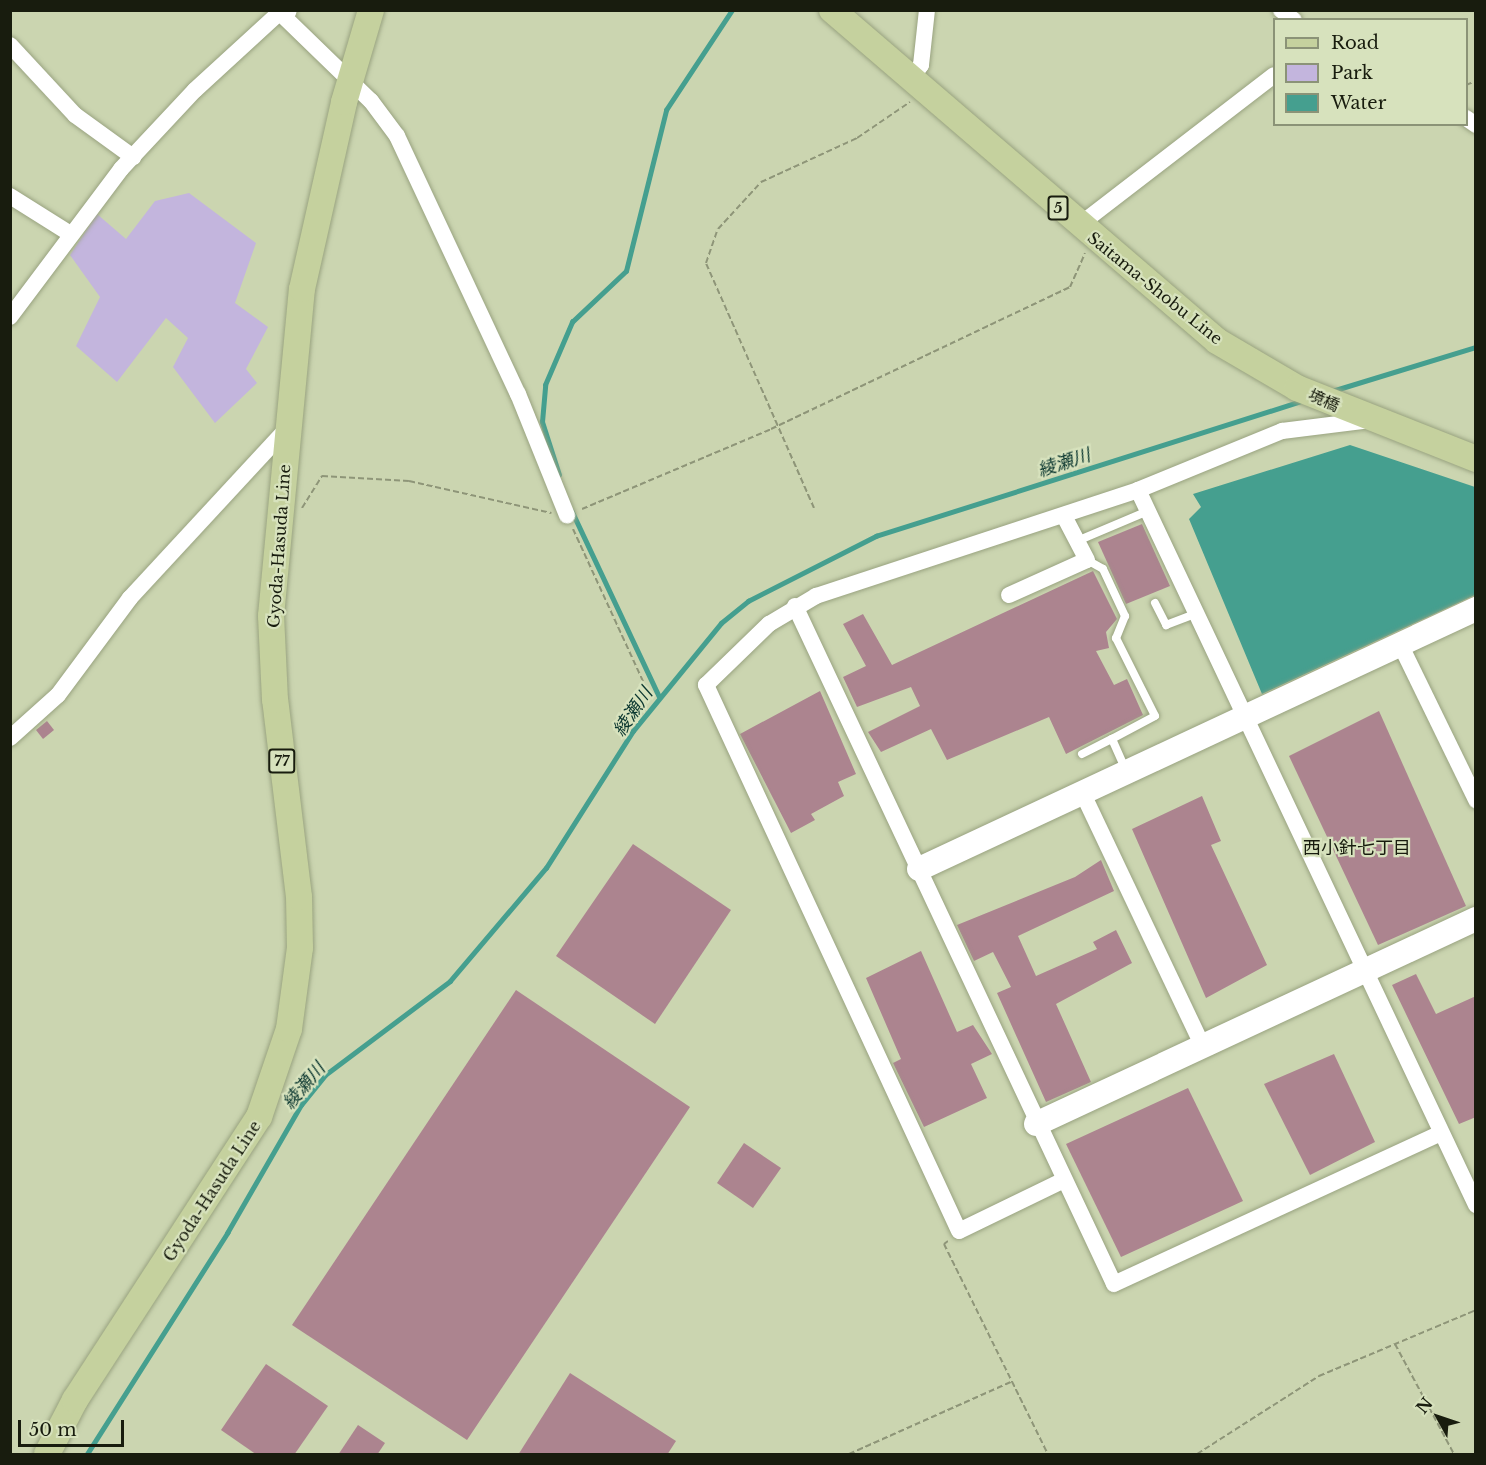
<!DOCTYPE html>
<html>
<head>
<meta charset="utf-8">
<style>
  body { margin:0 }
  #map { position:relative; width:1486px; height:1465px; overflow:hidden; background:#cbd5b0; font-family:"Libre Baskerville","Noto Sans JP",serif }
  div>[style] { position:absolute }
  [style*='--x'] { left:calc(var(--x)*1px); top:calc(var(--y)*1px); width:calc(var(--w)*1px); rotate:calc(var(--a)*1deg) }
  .green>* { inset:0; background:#c3b5dd }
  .water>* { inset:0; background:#459f8f }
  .stream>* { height:4.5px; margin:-2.25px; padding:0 2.25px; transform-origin:2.25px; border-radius:2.25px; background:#459f8f }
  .building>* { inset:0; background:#ac848f }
  .path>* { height:2px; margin-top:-1px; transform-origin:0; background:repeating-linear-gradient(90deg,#8e9578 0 6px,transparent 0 9px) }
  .roads { filter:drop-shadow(0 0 2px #99a380) drop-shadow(0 0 2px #99a380) }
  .lane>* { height:8px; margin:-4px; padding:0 4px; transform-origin:4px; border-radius:4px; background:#fff }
  .street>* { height:16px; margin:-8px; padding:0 8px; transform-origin:8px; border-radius:8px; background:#fff }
  .secondary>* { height:24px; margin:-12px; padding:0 12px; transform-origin:12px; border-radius:12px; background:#fff }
  .primary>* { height:26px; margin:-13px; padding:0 13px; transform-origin:13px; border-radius:13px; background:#c5d19e }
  span { translate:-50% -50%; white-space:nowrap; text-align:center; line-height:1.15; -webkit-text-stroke:4.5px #d7e2bd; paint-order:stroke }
  .shield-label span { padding:2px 4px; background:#d7e2bd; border:2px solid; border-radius:4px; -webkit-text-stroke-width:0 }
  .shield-label { font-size:15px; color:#181c0e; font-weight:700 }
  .street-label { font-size:16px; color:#181c0e }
  .water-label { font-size:18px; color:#09352e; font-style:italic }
  .neighbourhood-label { font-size:18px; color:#181c0e }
  .frame { position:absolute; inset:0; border:12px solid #181c0e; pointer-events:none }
  .legend { position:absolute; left:1273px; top:18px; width:195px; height:108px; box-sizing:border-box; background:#d7e2bd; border:2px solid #8b9377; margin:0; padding:8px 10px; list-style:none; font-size:18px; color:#181c0e }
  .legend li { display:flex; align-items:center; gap:12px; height:30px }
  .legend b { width:30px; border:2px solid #8b9377 }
  .north { position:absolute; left:1408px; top:1387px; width:60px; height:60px; -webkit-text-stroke:4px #d7e2bd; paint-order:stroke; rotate:310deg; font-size:16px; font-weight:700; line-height:24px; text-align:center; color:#181c0e }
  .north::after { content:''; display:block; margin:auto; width:21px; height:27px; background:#181c0e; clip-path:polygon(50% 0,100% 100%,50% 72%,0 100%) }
  .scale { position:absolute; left:18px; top:1420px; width:106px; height:27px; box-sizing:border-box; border:3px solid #181c0e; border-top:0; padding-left:8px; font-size:18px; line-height:21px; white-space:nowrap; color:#181c0e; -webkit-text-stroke:4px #d7e2bd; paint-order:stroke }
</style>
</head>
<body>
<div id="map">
  <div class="green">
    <i style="clip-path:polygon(189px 193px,256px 243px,235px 303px,268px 327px,246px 369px,257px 383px,215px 423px,173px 367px,188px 338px,166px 318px,117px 382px,76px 346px,100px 297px,70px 255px,97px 214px,126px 239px,155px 201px)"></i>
  </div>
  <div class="water">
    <i style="clip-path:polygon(1350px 445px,1475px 487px,1475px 595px,1262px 694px,1189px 519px,1201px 507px,1193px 494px)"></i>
  </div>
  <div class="stream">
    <i style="--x:1332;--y:391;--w:151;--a:-17"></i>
    <i style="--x:559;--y:475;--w:56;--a:-107.8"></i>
    <i style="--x:542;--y:422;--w:37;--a:-85"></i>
    <i style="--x:545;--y:385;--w:69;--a:-66.8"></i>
    <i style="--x:572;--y:322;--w:74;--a:-43.4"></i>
    <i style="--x:626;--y:271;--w:166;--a:-76"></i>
    <i style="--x:666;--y:110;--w:120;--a:-56.6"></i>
    <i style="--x:572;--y:511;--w:204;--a:64.8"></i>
    <i style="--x:87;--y:1454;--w:262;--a:-57.6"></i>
    <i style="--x:227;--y:1233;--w:148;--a:-60"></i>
    <i style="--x:301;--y:1105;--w:38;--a:-51"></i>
    <i style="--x:325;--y:1075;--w:156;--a:-36.9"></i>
    <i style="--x:450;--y:981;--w:148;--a:-49.7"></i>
    <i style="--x:546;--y:868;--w:162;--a:-57.6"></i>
    <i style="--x:633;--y:731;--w:139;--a:-50.8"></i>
    <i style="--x:721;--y:623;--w:35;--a:-39"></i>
    <i style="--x:748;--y:601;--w:144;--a:-26.9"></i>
    <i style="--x:876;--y:536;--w:446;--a:-17.6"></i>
  </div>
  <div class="building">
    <i style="clip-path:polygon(1142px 524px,1170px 586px,1126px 604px,1098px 542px)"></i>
    <i style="clip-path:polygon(1093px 571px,1117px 619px,1106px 632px,1109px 648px,1096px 651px,1114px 685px,1127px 679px,1143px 715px,1066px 754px,1049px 717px,947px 760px,931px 729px,881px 752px,868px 732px,920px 706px,911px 687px,857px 707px,843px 677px,866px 666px,843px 624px,863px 614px,892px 665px)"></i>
    <i style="clip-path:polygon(820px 691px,856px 774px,838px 782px,844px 796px,811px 814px,815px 820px,791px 833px,740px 734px)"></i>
    <i style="clip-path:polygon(1379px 711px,1466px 906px,1378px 945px,1289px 756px)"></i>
    <i style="clip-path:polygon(47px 721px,54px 730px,43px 739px,36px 730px)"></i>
    <i style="clip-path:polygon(1202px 796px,1221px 841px,1211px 845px,1267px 965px,1206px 998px,1132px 829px)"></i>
    <i style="clip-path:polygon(633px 844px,731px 910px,655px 1024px,556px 956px)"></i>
    <i style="clip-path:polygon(1101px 860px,1114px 891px,1018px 936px,1036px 976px,1097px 949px,1093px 942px,1116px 930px,1132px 963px,1056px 1004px,1091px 1082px,1046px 1102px,997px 993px,1011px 987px,993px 952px,974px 961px,957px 925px,1075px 877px)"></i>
    <i style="clip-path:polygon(921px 951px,957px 1032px,973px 1025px,992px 1054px,971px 1064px,987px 1098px,924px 1127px,893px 1063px,901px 1059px,866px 978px)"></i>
    <i style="clip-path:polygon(1416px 974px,1436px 1014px,1476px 996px,1476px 1117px,1459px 1124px,1392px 985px)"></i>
    <i style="clip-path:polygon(516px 990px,690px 1107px,467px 1440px,292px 1325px)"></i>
    <i style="clip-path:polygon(1334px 1054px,1375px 1142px,1310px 1175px,1264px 1084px)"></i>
    <i style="clip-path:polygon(1188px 1088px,1243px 1201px,1121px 1257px,1066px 1144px)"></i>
    <i style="clip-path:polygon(744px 1143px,781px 1168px,753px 1208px,717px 1183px)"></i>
    <i style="clip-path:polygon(266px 1364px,328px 1406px,294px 1455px,257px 1455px,221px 1430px)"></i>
    <i style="clip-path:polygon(570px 1373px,676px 1441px,667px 1455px,518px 1455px)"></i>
    <i style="clip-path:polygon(358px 1425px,385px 1443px,377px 1455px,338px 1455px)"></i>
  </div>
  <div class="path">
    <i style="--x:1466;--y:85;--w:11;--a:-22"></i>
    <i style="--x:302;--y:508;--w:38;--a:-58"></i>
    <i style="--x:322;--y:476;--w:87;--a:3.3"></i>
    <i style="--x:409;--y:481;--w:146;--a:12.7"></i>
    <i style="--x:814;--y:508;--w:268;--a:-113.8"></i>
    <i style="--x:706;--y:263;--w:36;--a:-71"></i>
    <i style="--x:718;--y:229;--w:64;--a:-47.5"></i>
    <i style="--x:761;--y:182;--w:106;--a:-24.6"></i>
    <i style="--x:857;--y:138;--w:64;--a:-34.2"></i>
    <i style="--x:582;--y:509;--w:205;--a:-22.9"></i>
    <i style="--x:771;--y:429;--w:331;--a:-25.4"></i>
    <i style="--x:1070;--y:287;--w:37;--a:-66"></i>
    <i style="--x:573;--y:529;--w:182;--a:65.3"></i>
    <i style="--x:948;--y:1241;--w:5;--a:143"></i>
    <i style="--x:944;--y:1244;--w:234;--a:63.7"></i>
    <i style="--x:1395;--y:1344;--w:125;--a:61.8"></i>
    <i style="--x:849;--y:1454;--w:177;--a:-24"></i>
    <i style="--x:1197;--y:1454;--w:145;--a:-32.6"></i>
    <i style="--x:1319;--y:1376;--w:170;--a:-22.8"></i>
  </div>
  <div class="roads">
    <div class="lane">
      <i style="--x:1077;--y:541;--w:77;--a:-22.9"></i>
      <i style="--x:1087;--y:560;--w:18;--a:29"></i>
      <i style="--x:1103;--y:569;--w:52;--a:64.9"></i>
      <i style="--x:1125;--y:616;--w:24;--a:112"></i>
      <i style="--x:1116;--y:638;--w:87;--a:63.4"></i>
      <i style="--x:1155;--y:716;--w:49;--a:151.9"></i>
      <i style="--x:1112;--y:739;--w:34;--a:66"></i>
      <i style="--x:1155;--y:603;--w:25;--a:63"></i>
      <i style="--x:1166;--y:625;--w:33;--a:-21"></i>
      <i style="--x:1082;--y:754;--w:34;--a:-27"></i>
    </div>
    <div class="street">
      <i style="--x:277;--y:10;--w:131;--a:44.1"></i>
      <i style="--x:371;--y:101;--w:44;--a:53.4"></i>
      <i style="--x:397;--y:136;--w:285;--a:64.9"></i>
      <i style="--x:518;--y:394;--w:131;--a:68"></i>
      <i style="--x:1281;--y:10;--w:16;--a:38"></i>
      <i style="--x:10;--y:45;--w:96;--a:47.1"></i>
      <i style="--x:75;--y:115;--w:72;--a:35.9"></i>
      <i style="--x:909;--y:82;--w:21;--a:-55"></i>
      <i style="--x:921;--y:65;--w:55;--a:-83.8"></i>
      <i style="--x:1466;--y:118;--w:12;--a:35"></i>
      <i style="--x:10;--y:196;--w:70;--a:32.1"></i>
      <i style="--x:1078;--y:226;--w:247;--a:-37.6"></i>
      <i style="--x:10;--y:317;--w:185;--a:-53.1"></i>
      <i style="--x:121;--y:169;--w:108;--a:-46.9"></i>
      <i style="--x:195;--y:90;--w:113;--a:-42.5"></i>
      <i style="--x:278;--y:14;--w:11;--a:-15"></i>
      <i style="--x:1138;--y:490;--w:156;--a:-22.3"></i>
      <i style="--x:1282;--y:431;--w:89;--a:-7.1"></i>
      <i style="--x:1009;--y:595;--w:85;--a:-24.2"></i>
      <i style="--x:1087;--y:560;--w:50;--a:-117.6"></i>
      <i style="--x:795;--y:606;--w:749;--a:64.8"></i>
      <i style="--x:1114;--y:1284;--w:360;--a:-24.8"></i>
      <i style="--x:1400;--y:644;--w:174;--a:64"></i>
      <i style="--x:10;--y:738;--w:64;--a:-41.9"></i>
      <i style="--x:58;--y:695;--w:121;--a:-53.4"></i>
      <i style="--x:130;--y:598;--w:234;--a:-47.2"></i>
      <i style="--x:1083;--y:794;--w:278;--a:64.6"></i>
      <i style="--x:1062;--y:1181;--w:114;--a:154.1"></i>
      <i style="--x:959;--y:1231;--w:602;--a:-114.86"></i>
      <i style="--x:706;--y:685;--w:88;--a:-44.1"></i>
      <i style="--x:769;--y:624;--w:55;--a:-30.8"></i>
      <i style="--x:816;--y:596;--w:339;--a:-18.2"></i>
      <i style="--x:1138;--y:490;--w:791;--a:64.7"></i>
    </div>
    <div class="secondary">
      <i style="--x:919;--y:869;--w:615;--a:-25.02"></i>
      <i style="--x:1036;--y:1124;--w:485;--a:-25"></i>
    </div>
    <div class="primary">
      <i style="--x:832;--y:10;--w:508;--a:40.69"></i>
      <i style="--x:1217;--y:341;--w:93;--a:30.4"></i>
      <i style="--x:1297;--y:388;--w:193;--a:21.6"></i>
      <i style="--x:47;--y:1454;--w:61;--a:-62.6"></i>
      <i style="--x:75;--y:1400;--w:338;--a:-57"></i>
      <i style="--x:259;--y:1117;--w:93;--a:-71.2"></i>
      <i style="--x:289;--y:1029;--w:82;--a:-82.3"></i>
      <i style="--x:300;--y:948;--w:51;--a:-91.1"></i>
      <i style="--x:299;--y:897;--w:198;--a:-96.9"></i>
      <i style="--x:275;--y:700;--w:84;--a:-92.7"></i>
      <i style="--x:271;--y:616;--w:328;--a:-84.6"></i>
      <i style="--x:302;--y:289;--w:192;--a:-77.3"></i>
      <i style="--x:344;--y:102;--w:96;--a:-73.6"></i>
    </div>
  </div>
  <div class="shield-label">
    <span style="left:1058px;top:208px">5</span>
    <span style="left:282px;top:761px">77</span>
  </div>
  <div class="street-label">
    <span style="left:1155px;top:288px;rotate:39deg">Saitama-Shobu Line</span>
    <span style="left:1324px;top:400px;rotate:25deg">境橋</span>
    <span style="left:279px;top:546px;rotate:-86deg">Gyoda-Hasuda Line</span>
    <span style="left:212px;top:1191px;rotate:-57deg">Gyoda-Hasuda Line</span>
  </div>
  <div class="water-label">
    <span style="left:1064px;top:463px;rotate:-18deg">綾瀬川</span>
    <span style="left:633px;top:712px;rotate:-56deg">綾瀬川</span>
    <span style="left:304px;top:1086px;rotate:-50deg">綾瀬川</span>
  </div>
  <div class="neighbourhood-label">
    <span style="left:1357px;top:848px">西小針七丁目</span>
  </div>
  <div class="frame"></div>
  <ul class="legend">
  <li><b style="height:8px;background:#c5d19e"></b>Road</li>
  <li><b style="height:16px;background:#c3b5dd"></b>Park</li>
  <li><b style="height:16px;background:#459f8f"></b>Water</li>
  </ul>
  <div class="north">N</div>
  <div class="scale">50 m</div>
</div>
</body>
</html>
